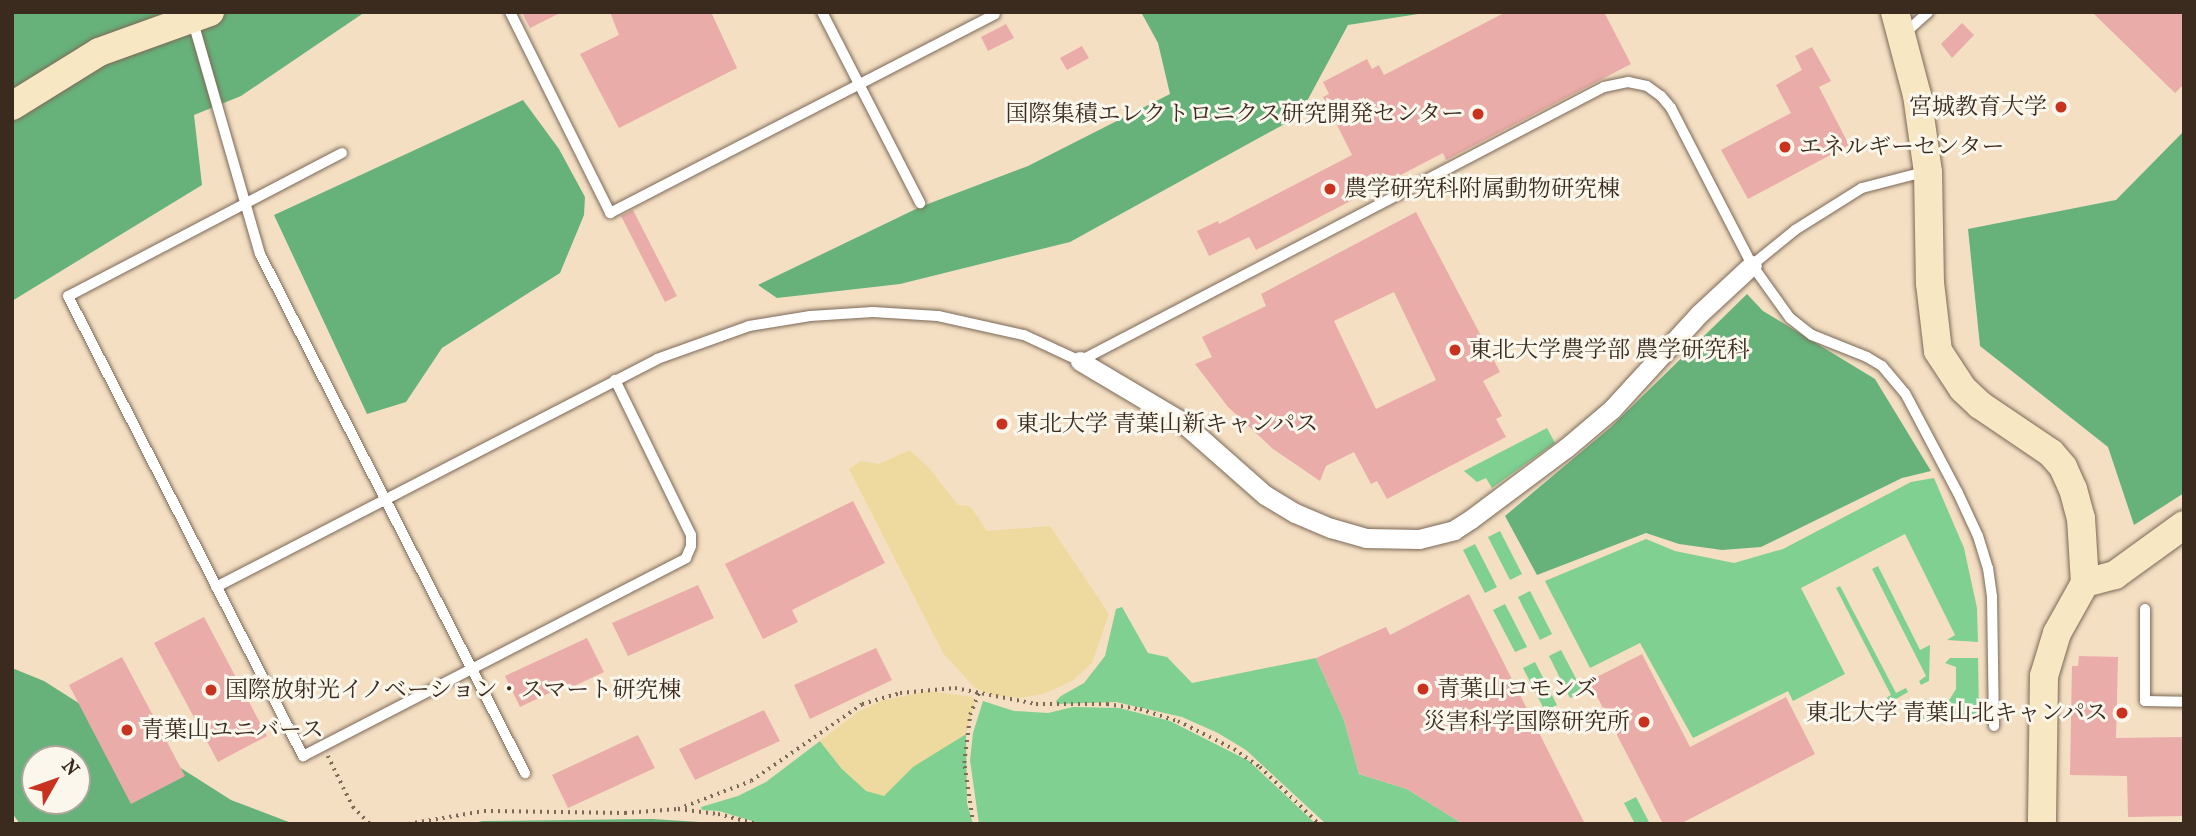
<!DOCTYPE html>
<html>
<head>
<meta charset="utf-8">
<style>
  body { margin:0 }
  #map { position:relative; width:2196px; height:836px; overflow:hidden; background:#f4dfc3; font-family:"IM FELL French Canon","Noto Serif JP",serif }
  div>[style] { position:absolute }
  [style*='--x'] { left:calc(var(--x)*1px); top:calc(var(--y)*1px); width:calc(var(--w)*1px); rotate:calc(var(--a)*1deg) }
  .green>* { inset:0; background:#7fd091 }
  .forest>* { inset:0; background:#67b27b }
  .sand>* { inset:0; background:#eeda9e }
  .building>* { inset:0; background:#eaaca8 }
  .path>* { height:3.5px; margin-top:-1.75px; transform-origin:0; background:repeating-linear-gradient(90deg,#7c6958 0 2px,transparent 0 7px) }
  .roads { filter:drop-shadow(0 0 2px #7c6958) drop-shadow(0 0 2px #7c6958) }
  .lane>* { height:10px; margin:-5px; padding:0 5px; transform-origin:5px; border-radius:5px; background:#fff }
  .street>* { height:19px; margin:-9.5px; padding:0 9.5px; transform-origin:9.5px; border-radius:9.5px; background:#fff }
  .secondary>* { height:28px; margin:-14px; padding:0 14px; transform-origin:14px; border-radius:14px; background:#f7e8c3 }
  .dots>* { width:19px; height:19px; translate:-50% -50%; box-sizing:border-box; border:4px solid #fbf7ec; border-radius:50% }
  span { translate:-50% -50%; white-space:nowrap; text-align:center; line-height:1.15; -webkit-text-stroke:6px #fbf7ec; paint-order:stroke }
  .poi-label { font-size:23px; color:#3b2a1e }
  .right { translate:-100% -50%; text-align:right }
  .left { translate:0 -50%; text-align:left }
  .frame { position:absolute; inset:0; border:14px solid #3b2a1e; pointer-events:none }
  .north { position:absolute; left:21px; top:745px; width:70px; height:70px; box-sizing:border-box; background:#fbf7ec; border:2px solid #aea59a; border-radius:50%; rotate:50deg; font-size:19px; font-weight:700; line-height:28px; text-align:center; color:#3b2a1e }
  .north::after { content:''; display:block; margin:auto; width:24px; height:32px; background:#c8321e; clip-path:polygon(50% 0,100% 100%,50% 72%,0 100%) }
</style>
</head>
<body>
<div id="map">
  <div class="green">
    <i style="clip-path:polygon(1547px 428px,1555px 443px,1492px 488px,1486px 478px,1477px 482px,1464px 471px)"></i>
    <i style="clip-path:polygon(1934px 478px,1964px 548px,1977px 608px,1978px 642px,1947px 640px,1955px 635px,1905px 534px,1801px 588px,1845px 674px,1793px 701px,1788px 691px,1693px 738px,1640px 643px,1590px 668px,1545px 581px,1646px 539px,1675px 551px,1734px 563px,1783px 549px,1911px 482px)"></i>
    <i style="clip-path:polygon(1500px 531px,1522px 574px,1510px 580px,1488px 537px)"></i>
    <i style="clip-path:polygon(1475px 544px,1497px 587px,1485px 593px,1463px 550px)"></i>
    <i style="clip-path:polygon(1878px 566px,1920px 650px,1930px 645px,1929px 681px,1921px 685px,1919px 681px,1926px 676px,1872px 569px)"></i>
    <i style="clip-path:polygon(1840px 586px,1896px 693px,1906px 688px,1908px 692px,1884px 706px,1881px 701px,1891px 695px,1836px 588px)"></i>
    <i style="clip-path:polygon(1530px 591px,1552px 634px,1540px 640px,1518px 597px)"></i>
    <i style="clip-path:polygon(1505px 604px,1527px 647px,1515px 652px,1493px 610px)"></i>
    <i style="clip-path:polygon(1122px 607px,1148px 653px,1167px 657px,1192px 683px,1316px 658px,1344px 720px,1359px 774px,1407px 789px,1463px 824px,1326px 824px,1246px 750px,1218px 733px,1182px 717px,1116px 702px,1057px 704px,1056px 701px,1061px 696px,1084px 683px,1105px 656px,1116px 609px)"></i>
    <i style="clip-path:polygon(1561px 650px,1583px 692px,1570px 698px,1549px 656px)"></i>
    <i style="clip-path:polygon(1950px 658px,1978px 658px,1979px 712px,1972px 719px,1910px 721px,1948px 702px,1956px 689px,1956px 667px,1945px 663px)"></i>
    <i style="clip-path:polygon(1535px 662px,1557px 705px,1545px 711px,1523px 668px)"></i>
    <i style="clip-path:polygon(983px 701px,1014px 711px,1048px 713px,1073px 707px,1119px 708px,1170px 721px,1249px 761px,1316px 824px,979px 824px,970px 760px,973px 733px)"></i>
    <i style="clip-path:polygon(966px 734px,967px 803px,973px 824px,762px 824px,719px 811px,702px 810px,701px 807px,738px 796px,766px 782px,820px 741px,842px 769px,910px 768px)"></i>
    <i style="clip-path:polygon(1636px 797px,1650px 824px,1635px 824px,1624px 803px)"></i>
  </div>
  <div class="forest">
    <i style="clip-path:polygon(12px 12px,365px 12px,241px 96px,194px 115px,202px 185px,12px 301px)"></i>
    <i style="clip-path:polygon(1141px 12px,1431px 12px,1348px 25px,1299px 116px,1070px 242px,900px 284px,777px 298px,758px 285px,920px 207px,1028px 166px,1170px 94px,1158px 43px)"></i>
    <i style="clip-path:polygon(523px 100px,559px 149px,585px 197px,584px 215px,560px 273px,442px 348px,406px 402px,367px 414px,274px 215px)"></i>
    <i style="clip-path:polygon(2184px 131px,2184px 493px,2134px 525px,2108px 447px,1980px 346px,1968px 229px,2116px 200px)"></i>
    <i style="clip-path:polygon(1747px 294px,1763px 311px,1875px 379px,1931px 471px,1902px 478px,1761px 547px,1722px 550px,1679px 544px,1646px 533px,1537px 575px,1505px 516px,1611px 427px)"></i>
    <i style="clip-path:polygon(evenodd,12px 668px,44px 681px,231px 800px,294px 824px,20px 824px,12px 813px,12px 668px,35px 759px,77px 759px,77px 801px,35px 801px,35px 759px)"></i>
    <i style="clip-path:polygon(652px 819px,731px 824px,471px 824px,482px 821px)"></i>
  </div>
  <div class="sand">
    <i style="clip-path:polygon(910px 450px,929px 468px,958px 505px,970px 506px,987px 531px,1050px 526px,1109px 614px,1092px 663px,1072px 681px,1043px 694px,1020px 698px,991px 695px,974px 687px,943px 653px,849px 469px,861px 461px,879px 464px)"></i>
    <i style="clip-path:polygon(928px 691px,973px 697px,975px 702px,966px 734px,913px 767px,884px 796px,866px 791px,842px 769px,820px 741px,858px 712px,881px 701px)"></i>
  </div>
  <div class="building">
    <i style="clip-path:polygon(522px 12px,562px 12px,530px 28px)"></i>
    <i style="clip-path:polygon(610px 12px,711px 12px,737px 68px,619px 128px,580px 54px,619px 35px)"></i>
    <i style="clip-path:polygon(1506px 12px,1604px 12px,1631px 64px,1446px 160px,1443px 153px,1256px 250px,1249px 237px,1209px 256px,1197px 231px,1218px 221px,1219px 224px,1352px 155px,1323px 97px,1329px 94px,1323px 82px,1367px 59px,1372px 69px,1379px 65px,1384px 75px)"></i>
    <i style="clip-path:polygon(2092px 12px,2184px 12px,2184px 84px,2175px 93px)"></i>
    <i style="clip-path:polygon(1962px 23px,1974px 35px,1952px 58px,1941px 44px)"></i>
    <i style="clip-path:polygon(1006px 24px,1014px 38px,988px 51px,981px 37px)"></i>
    <i style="clip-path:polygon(1082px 46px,1089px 58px,1067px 70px,1060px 58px)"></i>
    <i style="clip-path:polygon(1812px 47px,1831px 81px,1819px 87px,1849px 145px,1748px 199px,1721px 150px,1791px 113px,1776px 85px,1802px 70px,1795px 56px)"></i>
    <i style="clip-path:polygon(633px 210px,677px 296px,665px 302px,621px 216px)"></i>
    <i style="clip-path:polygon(evenodd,1416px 212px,1500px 372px,1483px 381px,1502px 416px,1496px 419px,1506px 437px,1387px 499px,1377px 481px,1371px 484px,1354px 452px,1326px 466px,1320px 481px,1273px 449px,1228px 407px,1195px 364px,1212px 357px,1202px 337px,1266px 306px,1261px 294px,1416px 212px,1394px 292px,1436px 380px,1376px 409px,1334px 321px,1394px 292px)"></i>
    <i style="clip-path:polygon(853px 501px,885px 563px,792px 610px,798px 622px,763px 639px,725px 564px)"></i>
    <i style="clip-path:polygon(698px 585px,714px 618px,628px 656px,612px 623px)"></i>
    <i style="clip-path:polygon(1469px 594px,1585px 824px,1463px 824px,1407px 789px,1359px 774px,1344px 720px,1316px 658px,1386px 627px,1390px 635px)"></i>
    <i style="clip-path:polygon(204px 617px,267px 736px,218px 762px,154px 643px)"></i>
    <i style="clip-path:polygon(587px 638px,604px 672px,570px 688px,568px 684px,520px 707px,505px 676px)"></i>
    <i style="clip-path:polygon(876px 648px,892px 680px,810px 719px,794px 685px)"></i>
    <i style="clip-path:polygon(1642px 654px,1690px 747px,1786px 697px,1815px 754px,1680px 824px,1663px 824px,1589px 681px)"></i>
    <i style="clip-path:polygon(2079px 656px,2118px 657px,2116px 738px,2184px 737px,2184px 816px,2128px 817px,2127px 776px,2070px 775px,2072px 666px,2078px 666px)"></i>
    <i style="clip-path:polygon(122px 657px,185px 776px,131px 804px,69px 685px)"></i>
    <i style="clip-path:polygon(764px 710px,780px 741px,695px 780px,679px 749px)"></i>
    <i style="clip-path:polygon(638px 735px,655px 768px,568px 808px,552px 775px)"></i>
  </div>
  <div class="path">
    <i style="--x:328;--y:756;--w:57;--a:63.9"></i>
    <i style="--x:353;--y:807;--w:24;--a:45"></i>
    <i style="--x:678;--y:809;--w:78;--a:-21"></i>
    <i style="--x:751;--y:781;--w:135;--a:-34.7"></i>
    <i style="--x:862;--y:704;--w:40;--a:-16"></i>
    <i style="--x:900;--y:693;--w:55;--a:-5.2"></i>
    <i style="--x:955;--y:688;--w:83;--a:11.2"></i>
    <i style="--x:1036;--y:704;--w:71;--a:0"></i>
    <i style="--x:1107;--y:704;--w:33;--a:9"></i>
    <i style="--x:1140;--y:709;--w:40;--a:18"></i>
    <i style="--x:1178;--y:721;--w:63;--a:26.6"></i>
    <i style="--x:1234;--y:749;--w:32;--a:35"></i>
    <i style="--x:1260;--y:767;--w:82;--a:44"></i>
    <i style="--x:408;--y:824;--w:77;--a:-9.7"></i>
    <i style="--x:484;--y:811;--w:141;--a:0.8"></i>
    <i style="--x:625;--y:813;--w:53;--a:-4.3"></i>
    <i style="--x:678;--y:809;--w:40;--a:7.1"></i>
    <i style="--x:718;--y:814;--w:40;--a:14.4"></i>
    <i style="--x:973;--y:824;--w:62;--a:-98.4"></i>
    <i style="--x:964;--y:763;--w:48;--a:-82.9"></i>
    <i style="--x:970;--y:715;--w:24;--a:-68"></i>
  </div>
  <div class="roads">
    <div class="lane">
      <i style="--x:510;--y:12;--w:225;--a:63.5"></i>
      <i style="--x:610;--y:213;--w:433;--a:-27.3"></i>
      <i style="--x:822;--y:12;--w:215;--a:62.8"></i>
      <i style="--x:193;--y:22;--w:241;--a:73.9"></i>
      <i style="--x:260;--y:254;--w:583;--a:62.95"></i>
      <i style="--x:1905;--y:33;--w:31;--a:-42"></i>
      <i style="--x:342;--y:153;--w:309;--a:152.4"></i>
      <i style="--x:68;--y:296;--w:517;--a:62.94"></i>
      <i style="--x:303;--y:756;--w:431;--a:-27.3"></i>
      <i style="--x:686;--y:558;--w:13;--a:-67"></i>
      <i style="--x:691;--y:546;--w:11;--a:-90"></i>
      <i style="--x:691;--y:535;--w:173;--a:-116.1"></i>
      <i style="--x:1752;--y:265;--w:55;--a:-39.1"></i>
      <i style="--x:1795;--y:230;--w:79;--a:-32.1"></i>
      <i style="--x:1862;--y:188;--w:64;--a:-14.5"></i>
      <i style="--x:216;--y:587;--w:496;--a:-27.3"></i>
      <i style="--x:657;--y:359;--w:98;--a:-19.7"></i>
      <i style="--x:749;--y:326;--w:62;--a:-9.3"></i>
      <i style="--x:810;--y:316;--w:63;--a:-3.6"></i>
      <i style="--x:873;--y:312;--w:65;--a:3.5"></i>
      <i style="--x:938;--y:316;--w:88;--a:12.5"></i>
      <i style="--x:1024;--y:335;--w:62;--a:24.9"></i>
      <i style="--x:1080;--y:361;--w:591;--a:-27.61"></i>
      <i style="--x:1604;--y:87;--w:25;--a:-12"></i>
      <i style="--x:1628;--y:82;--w:19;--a:12"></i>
      <i style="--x:1647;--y:86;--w:17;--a:36"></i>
      <i style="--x:1661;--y:96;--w:16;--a:50"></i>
      <i style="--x:1671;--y:108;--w:177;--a:62.7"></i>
      <i style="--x:1752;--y:265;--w:65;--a:54.4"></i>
      <i style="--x:1790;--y:318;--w:28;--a:38"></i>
      <i style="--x:1812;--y:335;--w:59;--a:21.8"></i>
      <i style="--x:1867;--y:357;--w:17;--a:31"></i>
      <i style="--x:1882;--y:366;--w:35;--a:50"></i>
      <i style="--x:1905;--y:393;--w:113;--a:62.1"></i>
      <i style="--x:1958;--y:493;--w:47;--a:65.1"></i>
      <i style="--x:1978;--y:536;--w:34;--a:73"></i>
      <i style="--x:1988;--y:568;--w:29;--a:82"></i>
      <i style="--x:1992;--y:597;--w:129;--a:89.1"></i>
      <i style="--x:2145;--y:609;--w:92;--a:90"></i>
      <i style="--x:2145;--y:701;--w:39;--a:1"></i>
    </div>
    <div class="street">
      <i style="--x:1080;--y:361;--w:117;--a:30.7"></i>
      <i style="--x:1181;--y:421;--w:112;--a:41.4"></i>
      <i style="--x:1265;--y:495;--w:35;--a:31"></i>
      <i style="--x:1295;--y:513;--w:39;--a:23"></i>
      <i style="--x:1331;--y:528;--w:36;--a:16"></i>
      <i style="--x:1366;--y:538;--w:53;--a:1.1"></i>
      <i style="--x:1419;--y:539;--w:36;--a:-14"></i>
      <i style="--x:1454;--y:530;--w:20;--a:-33"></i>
      <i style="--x:1471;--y:519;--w:119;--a:-36.8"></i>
      <i style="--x:1566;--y:448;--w:60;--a:-40.3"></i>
      <i style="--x:1612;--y:409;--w:129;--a:-47.5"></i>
      <i style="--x:1699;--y:314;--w:72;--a:-42.8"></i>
    </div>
    <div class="secondary">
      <i style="--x:1895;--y:12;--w:86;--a:75.2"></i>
      <i style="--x:1917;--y:95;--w:78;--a:81.9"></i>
      <i style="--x:1928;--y:172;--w:111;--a:89"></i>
      <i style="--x:1930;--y:283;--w:68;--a:83.3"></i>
      <i style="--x:1938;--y:351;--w:45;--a:56.7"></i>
      <i style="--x:1963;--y:389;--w:23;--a:43"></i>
      <i style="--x:1980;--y:405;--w:86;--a:34.1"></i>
      <i style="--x:2051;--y:453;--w:18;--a:49"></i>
      <i style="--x:2063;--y:467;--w:24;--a:66"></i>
      <i style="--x:2073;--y:489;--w:30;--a:75"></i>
      <i style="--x:2081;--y:518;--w:65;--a:86.5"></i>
      <i style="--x:2085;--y:583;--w:57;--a:119.2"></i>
      <i style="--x:2057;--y:633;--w:45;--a:106.8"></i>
      <i style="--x:2044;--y:676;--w:148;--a:90.8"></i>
      <i style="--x:12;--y:106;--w:102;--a:-31.8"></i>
      <i style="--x:99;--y:52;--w:118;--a:-19.8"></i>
      <i style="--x:2085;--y:583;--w:31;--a:-15"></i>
      <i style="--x:2115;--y:575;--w:85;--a:-35.9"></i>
    </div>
  </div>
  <div class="dots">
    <i style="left:2061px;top:107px;background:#c8321e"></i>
    <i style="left:1478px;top:114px;background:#c8321e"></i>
    <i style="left:1785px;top:147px;background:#c8321e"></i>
    <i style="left:1330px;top:189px;background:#c8321e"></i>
    <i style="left:1455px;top:350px;background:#c8321e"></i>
    <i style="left:1002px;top:424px;background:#c8321e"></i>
    <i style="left:1423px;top:689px;background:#c8321e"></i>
    <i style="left:211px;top:690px;background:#c8321e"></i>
    <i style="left:2122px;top:713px;background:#c8321e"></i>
    <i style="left:1644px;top:722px;background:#c8321e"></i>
    <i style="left:127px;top:730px;background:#c8321e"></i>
  </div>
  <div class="poi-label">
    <span class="right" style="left:2047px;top:107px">宮城教育大学</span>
    <span class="right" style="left:1464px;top:114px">国際集積エレクトロニクス研究開発センター</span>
    <span class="left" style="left:1799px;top:147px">エネルギーセンター</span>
    <span class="left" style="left:1344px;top:189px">農学研究科附属動物研究棟</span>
    <span class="left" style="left:1469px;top:350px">東北大学農学部 農学研究科</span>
    <span class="left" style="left:1016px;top:424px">東北大学 青葉山新キャンパス</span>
    <span class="left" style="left:1437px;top:689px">青葉山コモンズ</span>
    <span class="left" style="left:225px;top:690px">国際放射光イノベーション・スマート研究棟</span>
    <span class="right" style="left:2108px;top:713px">東北大学 青葉山北キャンパス</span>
    <span class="right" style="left:1630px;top:722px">災害科学国際研究所</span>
    <span class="left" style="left:141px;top:730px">青葉山ユニバース</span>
  </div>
  <div class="frame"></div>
  <div class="north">N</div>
</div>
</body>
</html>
